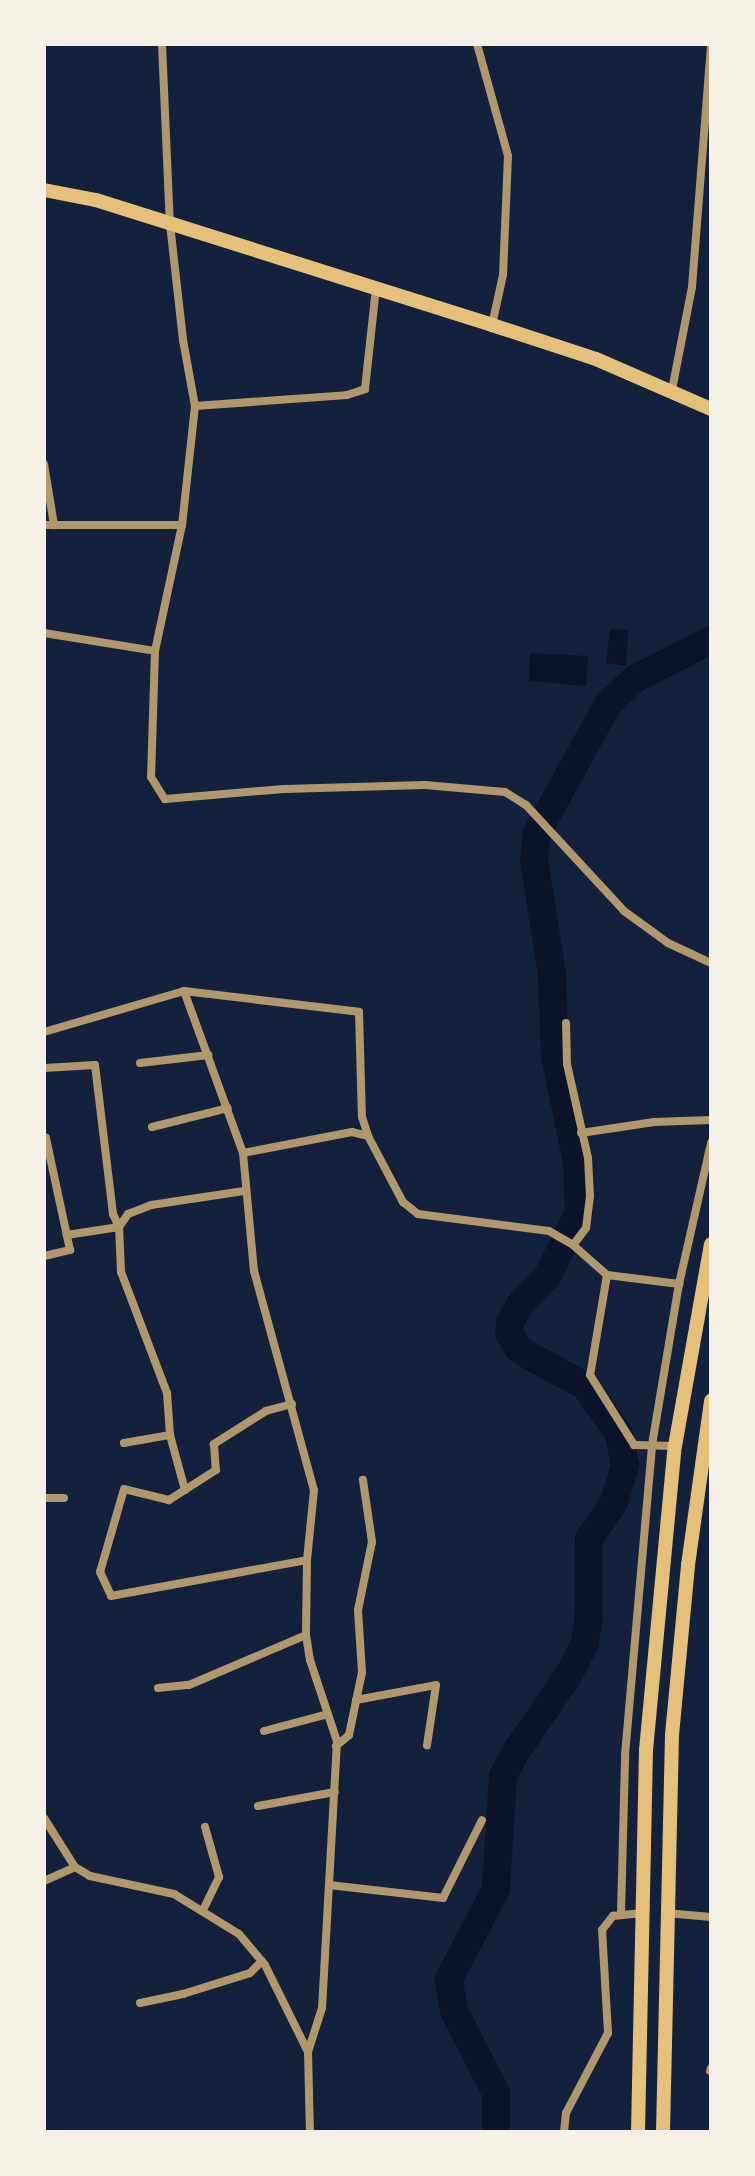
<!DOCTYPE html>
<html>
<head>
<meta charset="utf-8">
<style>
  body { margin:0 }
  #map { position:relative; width:755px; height:2176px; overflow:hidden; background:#14213d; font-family:"Roboto Condensed",sans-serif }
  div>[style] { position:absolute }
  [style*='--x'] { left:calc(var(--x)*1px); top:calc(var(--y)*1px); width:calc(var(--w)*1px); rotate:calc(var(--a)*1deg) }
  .water>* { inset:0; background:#0b132b }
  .river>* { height:28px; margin:-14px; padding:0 14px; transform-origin:14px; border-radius:14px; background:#0b132b }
  .minor>* { height:8px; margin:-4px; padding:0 4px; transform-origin:4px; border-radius:4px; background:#b1986c }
  .primary>* { height:14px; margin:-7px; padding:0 7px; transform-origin:7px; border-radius:7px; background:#e5c07b }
  .trunk>* { height:14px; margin:-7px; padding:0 7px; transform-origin:7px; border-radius:7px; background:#e5c07b }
  span { translate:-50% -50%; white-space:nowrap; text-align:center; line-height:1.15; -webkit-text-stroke:8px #f6f1e7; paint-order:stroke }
  .frame { position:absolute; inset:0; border:46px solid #f6f1e7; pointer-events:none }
</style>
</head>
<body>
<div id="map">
  <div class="water">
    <i style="clip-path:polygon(610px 629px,628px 630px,626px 666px,606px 663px)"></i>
    <i style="clip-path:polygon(530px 653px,588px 656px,586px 686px,529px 681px)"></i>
  </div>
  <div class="river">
    <i style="--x:496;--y:2132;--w:39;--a:-90"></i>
    <i style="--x:496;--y:2093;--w:92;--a:-117.1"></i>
    <i style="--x:454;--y:2011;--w:32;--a:-99"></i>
    <i style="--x:449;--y:1979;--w:102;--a:-62.4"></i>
    <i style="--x:496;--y:1889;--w:113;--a:-86.5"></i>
    <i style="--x:503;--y:1776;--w:30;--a:-62"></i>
    <i style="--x:517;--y:1750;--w:90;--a:-55.4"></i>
    <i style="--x:568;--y:1676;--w:37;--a:-63"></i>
    <i style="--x:585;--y:1643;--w:28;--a:-82"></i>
    <i style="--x:589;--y:1615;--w:76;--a:-90"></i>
    <i style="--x:589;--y:1539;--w:45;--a:-56"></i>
    <i style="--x:614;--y:1502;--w:39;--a:-73"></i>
    <i style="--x:625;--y:1465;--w:32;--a:-101"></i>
    <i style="--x:619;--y:1434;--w:59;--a:-125.3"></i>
    <i style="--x:585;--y:1386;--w:63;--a:-151.4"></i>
    <i style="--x:530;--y:1356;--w:14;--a:-146"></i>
    <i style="--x:518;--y:1348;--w:17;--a:-121"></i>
    <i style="--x:509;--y:1333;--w:11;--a:-85"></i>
    <i style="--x:510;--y:1322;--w:22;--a:-60"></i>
    <i style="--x:521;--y:1303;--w:37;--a:-45"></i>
    <i style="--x:547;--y:1277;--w:72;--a:-63.8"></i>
    <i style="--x:579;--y:1212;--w:50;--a:-92.3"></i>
    <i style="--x:577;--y:1162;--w:107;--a:-101.8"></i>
    <i style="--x:555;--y:1057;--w:83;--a:-92.1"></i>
    <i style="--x:552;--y:974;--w:115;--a:-99"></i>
    <i style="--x:534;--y:860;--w:27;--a:-84"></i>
    <i style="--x:537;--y:833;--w:147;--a:-61.2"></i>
    <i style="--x:608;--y:704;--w:37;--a:-43"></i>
    <i style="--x:635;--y:679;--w:85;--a:-27.2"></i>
  </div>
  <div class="minor">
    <i style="--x:162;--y:44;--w:180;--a:87.5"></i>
    <i style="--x:170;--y:224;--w:117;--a:83.6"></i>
    <i style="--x:183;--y:340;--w:67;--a:79.7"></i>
    <i style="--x:195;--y:406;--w:120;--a:96.2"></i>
    <i style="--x:182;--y:525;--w:129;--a:102.1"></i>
    <i style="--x:155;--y:651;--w:126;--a:91.8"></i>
    <i style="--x:151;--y:777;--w:26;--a:58"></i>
    <i style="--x:165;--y:799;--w:119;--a:-4.8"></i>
    <i style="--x:284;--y:789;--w:141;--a:-1.6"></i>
    <i style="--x:425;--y:785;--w:80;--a:5"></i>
    <i style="--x:505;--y:792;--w:25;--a:32"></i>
    <i style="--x:526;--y:805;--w:144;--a:47.2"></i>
    <i style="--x:624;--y:911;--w:54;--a:36"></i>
    <i style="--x:668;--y:943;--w:47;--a:24.9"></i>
    <i style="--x:477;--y:44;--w:116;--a:74.5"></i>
    <i style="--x:508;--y:156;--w:119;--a:92.4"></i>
    <i style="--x:503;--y:275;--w:51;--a:102.4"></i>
    <i style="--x:672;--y:390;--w:105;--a:-79"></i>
    <i style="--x:692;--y:287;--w:244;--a:-85.5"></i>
    <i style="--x:195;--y:406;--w:152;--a:-4.1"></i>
    <i style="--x:347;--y:395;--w:19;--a:-18"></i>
    <i style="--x:365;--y:389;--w:102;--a:-83.8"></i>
    <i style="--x:44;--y:464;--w:62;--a:80.7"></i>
    <i style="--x:44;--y:525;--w:138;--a:0"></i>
    <i style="--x:44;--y:633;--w:112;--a:9.2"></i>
    <i style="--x:184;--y:991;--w:172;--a:70"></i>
    <i style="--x:243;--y:1153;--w:119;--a:84.7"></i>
    <i style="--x:254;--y:1271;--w:227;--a:74.7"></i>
    <i style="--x:314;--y:1490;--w:70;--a:95.7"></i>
    <i style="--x:307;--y:1560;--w:75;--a:90.8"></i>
    <i style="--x:306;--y:1635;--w:25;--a:81"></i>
    <i style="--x:310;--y:1660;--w:85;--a:71.6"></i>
    <i style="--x:337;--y:1741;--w:267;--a:93.2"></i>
    <i style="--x:322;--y:2008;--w:46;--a:107.7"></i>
    <i style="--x:566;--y:1023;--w:41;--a:88.6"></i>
    <i style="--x:567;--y:1064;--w:96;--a:77.4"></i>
    <i style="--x:588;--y:1158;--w:38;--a:87"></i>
    <i style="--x:590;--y:1196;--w:32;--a:97"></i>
    <i style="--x:586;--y:1228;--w:21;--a:127"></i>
    <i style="--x:44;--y:1032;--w:146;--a:-16.3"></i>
    <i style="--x:184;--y:991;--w:176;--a:6.8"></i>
    <i style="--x:359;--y:1012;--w:105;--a:88.4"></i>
    <i style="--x:362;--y:1117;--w:20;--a:72"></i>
    <i style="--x:368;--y:1136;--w:75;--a:62.1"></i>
    <i style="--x:403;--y:1202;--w:19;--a:39"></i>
    <i style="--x:418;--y:1214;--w:132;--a:7.4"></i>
    <i style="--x:549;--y:1231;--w:28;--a:30"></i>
    <i style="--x:573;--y:1245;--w:45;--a:41.4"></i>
    <i style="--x:607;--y:1275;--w:73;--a:7.1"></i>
    <i style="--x:140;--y:1063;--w:69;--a:-6.6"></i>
    <i style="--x:44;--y:1068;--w:51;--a:-3.4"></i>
    <i style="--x:95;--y:1065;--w:150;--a:83.1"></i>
    <i style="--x:113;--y:1214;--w:14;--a:65"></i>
    <i style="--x:119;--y:1227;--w:53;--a:171.3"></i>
    <i style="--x:152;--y:1127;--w:78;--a:-14"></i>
    <i style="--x:581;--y:1133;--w:74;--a:-8.6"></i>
    <i style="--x:654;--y:1122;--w:57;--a:-2"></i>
    <i style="--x:243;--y:1153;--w:111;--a:-10.9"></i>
    <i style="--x:352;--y:1132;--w:16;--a:14"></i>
    <i style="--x:44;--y:1256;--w:27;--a:-13"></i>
    <i style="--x:70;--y:1250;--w:115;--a:-102.1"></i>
    <i style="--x:607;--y:1275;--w:101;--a:99.6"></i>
    <i style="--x:590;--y:1375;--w:83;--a:57.8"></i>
    <i style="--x:634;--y:1445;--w:41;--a:1.4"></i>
    <i style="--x:292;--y:1404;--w:27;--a:165"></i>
    <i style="--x:266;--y:1411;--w:62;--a:147.6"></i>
    <i style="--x:214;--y:1444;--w:26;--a:86"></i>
    <i style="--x:216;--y:1470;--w:56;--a:147.4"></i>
    <i style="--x:169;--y:1500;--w:46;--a:-166.3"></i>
    <i style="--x:124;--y:1489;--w:86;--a:106.1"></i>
    <i style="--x:100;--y:1572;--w:26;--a:65"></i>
    <i style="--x:111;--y:1596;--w:199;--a:-10.4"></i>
    <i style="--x:124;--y:1443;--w:47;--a:-9.9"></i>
    <i style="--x:185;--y:1490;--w:57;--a:-105.3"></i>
    <i style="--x:170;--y:1435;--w:42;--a:-94.1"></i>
    <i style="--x:167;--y:1393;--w:129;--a:-110.8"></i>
    <i style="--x:121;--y:1272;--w:45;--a:-92.5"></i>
    <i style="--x:119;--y:1227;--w:16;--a:-55"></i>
    <i style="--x:128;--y:1214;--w:25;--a:-21"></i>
    <i style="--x:151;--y:1205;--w:94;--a:-8.6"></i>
    <i style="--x:44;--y:1498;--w:20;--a:0"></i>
    <i style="--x:158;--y:1688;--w:31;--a:-6"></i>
    <i style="--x:189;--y:1685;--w:127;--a:-23.1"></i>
    <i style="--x:356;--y:1700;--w:81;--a:-10.6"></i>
    <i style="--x:436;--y:1685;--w:61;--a:98.5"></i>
    <i style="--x:264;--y:1731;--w:66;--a:-14.9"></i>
    <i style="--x:336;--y:1746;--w:17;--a:-40"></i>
    <i style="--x:349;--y:1735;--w:64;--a:-78.3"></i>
    <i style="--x:362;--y:1672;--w:62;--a:-93.7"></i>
    <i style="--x:358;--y:1610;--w:69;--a:-78.4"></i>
    <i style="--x:372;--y:1542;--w:63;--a:-98.3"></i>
    <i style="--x:258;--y:1806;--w:78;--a:-10.3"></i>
    <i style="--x:44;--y:1818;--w:58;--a:57.7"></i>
    <i style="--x:75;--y:1867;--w:17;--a:31"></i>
    <i style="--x:90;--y:1876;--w:86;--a:12.1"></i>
    <i style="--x:174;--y:1894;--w:76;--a:31.6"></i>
    <i style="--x:239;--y:1934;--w:40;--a:50"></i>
    <i style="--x:265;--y:1965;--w:97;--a:63.7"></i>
    <i style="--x:308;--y:2052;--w:80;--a:88.6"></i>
    <i style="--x:44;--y:1881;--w:34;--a:-24"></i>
    <i style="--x:329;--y:1885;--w:115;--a:6.5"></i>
    <i style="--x:443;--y:1898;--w:87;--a:-63.4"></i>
    <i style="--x:203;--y:1910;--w:37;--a:-64"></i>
    <i style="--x:219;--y:1877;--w:52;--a:-105.6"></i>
    <i style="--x:621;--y:1913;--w:158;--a:-88.5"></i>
    <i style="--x:625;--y:1755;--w:311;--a:-85"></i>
    <i style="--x:652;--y:1445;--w:163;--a:-80.5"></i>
    <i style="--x:679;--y:1284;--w:145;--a:-77.2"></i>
    <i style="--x:666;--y:1913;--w:45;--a:5.1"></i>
    <i style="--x:140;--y:2003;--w:44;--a:-11.8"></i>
    <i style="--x:183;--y:1994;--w:70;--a:-17.4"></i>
    <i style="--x:250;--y:1973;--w:17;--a:-45"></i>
    <i style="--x:710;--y:2071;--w:3;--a:-72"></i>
    <i style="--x:564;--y:2132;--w:19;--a:-84"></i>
    <i style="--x:566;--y:2113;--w:90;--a:-62.3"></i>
    <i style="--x:608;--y:2033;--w:103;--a:-93.3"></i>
    <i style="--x:602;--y:1930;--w:18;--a:-52"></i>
    <i style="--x:613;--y:1916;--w:27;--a:-6"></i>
  </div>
  <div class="primary">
    <i style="--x:44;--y:190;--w:53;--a:10.9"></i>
    <i style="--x:96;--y:200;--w:415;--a:17.5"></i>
    <i style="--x:492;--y:325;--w:109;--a:18.1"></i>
    <i style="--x:596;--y:359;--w:125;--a:23.5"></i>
  </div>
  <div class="trunk">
    <i style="--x:638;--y:2132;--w:382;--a:-88.8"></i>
    <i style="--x:646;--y:1750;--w:305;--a:-84.6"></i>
    <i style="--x:675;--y:1446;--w:205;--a:-79.9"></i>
    <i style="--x:663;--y:2132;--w:397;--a:-88.7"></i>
    <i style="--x:672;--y:1735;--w:171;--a:-84.6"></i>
    <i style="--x:688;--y:1565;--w:166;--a:-82"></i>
  </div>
  <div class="frame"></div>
</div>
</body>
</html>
